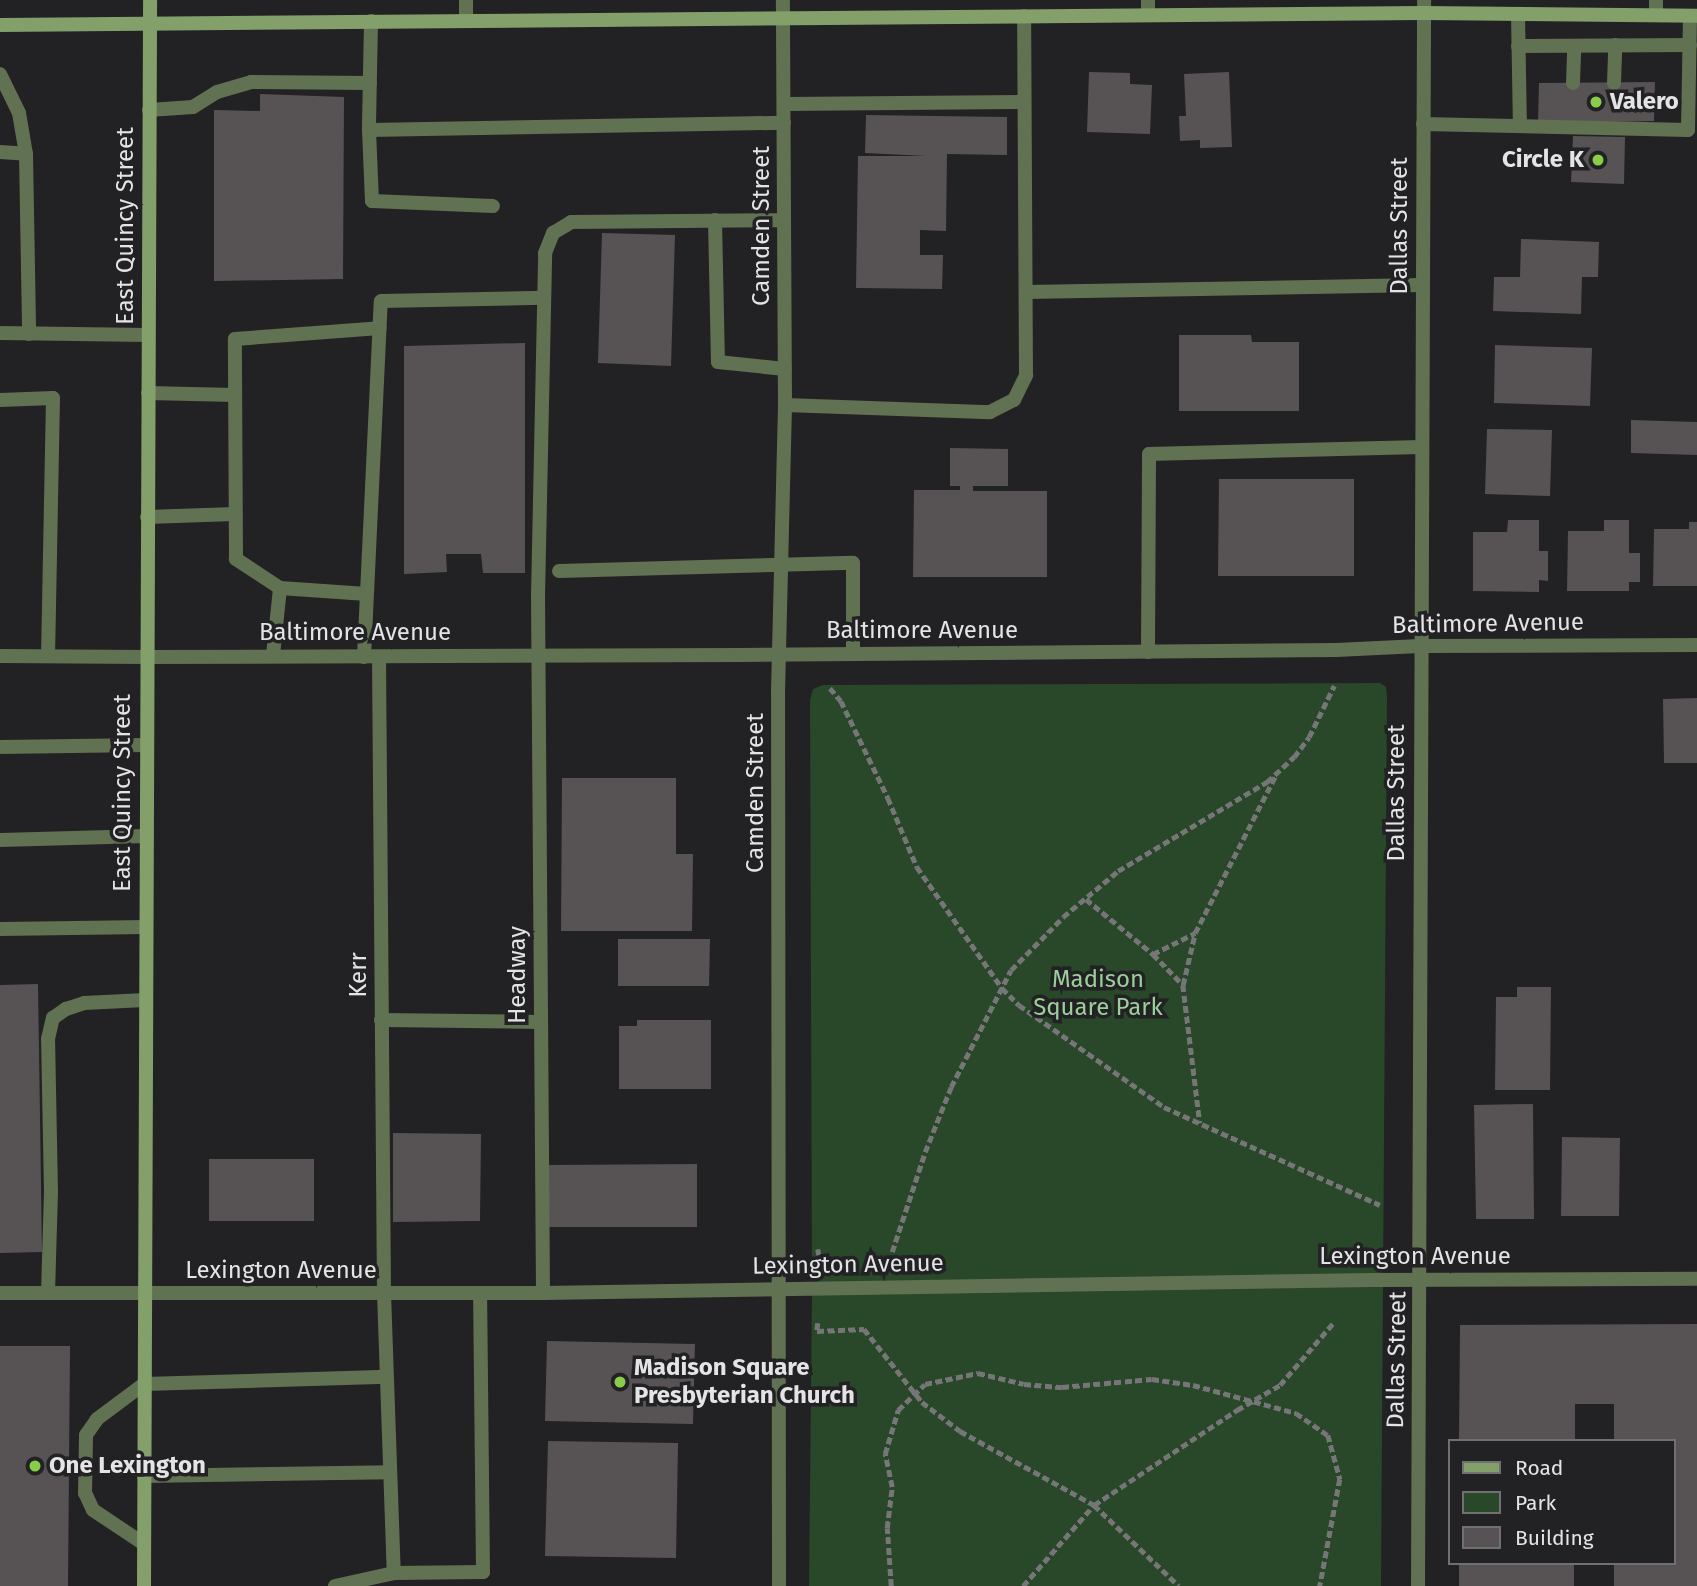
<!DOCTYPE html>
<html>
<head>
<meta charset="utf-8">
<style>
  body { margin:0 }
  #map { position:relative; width:1697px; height:1586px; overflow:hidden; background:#222124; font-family:"Fira Sans",sans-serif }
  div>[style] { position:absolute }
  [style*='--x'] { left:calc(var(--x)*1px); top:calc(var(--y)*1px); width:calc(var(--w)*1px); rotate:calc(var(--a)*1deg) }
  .green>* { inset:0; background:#294729 }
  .building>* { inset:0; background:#575355 }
  .path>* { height:4.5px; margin-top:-2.25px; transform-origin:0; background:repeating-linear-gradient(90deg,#767578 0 7px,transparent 0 10.5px) }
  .service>* { height:14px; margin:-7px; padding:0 7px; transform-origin:7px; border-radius:7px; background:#607251 }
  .minor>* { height:14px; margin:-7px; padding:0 7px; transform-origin:7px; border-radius:7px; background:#607251 }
  .tertiary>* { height:14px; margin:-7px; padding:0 7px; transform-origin:7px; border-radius:7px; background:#607251 }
  .secondary>* { height:14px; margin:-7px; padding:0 7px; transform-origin:7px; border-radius:7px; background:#83a06a }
  .dots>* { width:19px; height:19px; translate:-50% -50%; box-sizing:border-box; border:4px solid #222124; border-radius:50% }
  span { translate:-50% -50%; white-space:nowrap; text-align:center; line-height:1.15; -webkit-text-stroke:7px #222124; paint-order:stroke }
  .poi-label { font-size:24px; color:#e4e3e5; font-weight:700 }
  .left { translate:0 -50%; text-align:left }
  .right { translate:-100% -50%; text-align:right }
  .street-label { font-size:24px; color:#e4e3e5 }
  .park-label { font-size:24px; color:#9acf99 }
  .legend { position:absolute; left:1448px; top:1439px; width:228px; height:126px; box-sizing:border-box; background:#222124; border:2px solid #706f71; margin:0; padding:9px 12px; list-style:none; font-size:21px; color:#e4e3e5 }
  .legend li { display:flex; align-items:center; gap:14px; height:35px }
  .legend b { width:35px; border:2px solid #706f71 }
</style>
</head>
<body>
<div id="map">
  <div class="green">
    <i style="clip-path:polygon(1380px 683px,1386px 687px,1387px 697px,1381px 1586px,809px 1586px,812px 1288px,810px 700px,813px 689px,823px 685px)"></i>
  </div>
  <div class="building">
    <i style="clip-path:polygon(1089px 72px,1130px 73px,1130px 84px,1152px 85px,1150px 134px,1087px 132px)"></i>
    <i style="clip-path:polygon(1229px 72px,1232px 147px,1200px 148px,1200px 140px,1180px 141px,1179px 116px,1186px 116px,1184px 74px)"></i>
    <i style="clip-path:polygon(1655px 82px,1654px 121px,1538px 123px,1539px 83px)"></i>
    <i style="clip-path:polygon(260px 94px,344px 97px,343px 279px,214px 281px,214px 110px,260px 111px)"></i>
    <i style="clip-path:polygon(866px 115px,1007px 117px,1007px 155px,947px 154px,946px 231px,920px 230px,920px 255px,943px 255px,942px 289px,856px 288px,858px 156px,926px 156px,865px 153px)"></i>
    <i style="clip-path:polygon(1573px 136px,1625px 137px,1624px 184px,1571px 182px)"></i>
    <i style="clip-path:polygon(602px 233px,675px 235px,671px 366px,598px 363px)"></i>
    <i style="clip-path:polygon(1521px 239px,1599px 242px,1598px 277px,1582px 277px,1581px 314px,1493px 311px,1494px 277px,1520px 277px)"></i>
    <i style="clip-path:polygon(1179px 335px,1251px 335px,1252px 342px,1299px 342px,1299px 411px,1179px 411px)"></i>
    <i style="clip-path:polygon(525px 343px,525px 573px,483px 573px,481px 554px,446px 554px,447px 572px,404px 574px,404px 346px)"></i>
    <i style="clip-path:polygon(1495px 345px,1592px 348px,1590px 406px,1494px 403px)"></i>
    <i style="clip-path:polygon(1631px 420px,1697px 422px,1697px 455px,1631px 453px)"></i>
    <i style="clip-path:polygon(1487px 429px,1552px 430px,1550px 496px,1485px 494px)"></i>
    <i style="clip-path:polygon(950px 448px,1008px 449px,1008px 486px,973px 486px,973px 491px,1047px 491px,1047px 577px,913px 577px,914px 490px,960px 490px,960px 486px,950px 486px)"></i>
    <i style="clip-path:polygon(1219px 479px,1354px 479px,1354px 576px,1218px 576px)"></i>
    <i style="clip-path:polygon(1508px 520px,1539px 520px,1539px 551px,1548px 551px,1548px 581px,1539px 580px,1539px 592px,1473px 591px,1473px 532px,1507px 532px)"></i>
    <i style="clip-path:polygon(1604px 520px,1629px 520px,1629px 553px,1640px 553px,1640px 582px,1629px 582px,1629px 591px,1567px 591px,1568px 531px,1604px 531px)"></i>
    <i style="clip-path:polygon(1689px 522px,1697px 522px,1697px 586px,1653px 586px,1654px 529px,1689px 529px)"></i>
    <i style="clip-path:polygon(1697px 698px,1697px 763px,1664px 763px,1663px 699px)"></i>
    <i style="clip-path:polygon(562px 778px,676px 778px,676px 854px,693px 854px,692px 931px,561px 931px)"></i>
    <i style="clip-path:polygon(618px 939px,710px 939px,709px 986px,618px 986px)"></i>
    <i style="clip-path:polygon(38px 984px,42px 1252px,0 1253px,0 985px)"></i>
    <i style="clip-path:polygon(1517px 987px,1551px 987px,1550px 1090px,1495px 1090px,1496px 997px,1517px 997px)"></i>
    <i style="clip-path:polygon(637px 1020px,711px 1020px,711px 1089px,619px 1089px,619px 1026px,637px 1026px)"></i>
    <i style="clip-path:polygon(1533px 1104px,1534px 1219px,1476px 1219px,1474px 1105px)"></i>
    <i style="clip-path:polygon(393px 1133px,481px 1134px,480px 1221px,393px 1222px)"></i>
    <i style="clip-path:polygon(1562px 1137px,1620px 1138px,1619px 1216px,1561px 1216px)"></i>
    <i style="clip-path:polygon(209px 1159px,314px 1159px,314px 1221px,209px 1221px)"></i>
    <i style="clip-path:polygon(697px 1164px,697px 1227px,548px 1227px,548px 1165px)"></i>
    <i style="clip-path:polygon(1697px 1324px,1697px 1586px,1614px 1586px,1614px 1563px,1674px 1563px,1674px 1441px,1614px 1441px,1614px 1404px,1575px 1404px,1575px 1441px,1459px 1441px,1460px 1325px)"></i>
    <i style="clip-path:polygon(547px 1341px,695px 1344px,693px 1424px,545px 1421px)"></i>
    <i style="clip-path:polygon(0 1346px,70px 1346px,68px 1586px,0 1586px)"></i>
    <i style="clip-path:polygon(548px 1441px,678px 1443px,676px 1558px,545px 1556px)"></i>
    <i style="clip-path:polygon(1459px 1563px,1574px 1563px,1574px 1586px,1459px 1586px)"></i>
  </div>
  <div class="path">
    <i style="--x:830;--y:688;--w:17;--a:50"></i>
    <i style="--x:841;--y:701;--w:108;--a:64.1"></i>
    <i style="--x:888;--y:798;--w:75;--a:67.2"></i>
    <i style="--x:917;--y:867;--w:148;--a:54.9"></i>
    <i style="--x:1002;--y:988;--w:24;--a:45"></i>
    <i style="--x:1019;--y:1005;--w:177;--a:35.1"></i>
    <i style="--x:1164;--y:1107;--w:237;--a:24.4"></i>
    <i style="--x:1086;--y:899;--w:87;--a:39.4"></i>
    <i style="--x:1153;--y:954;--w:47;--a:-26.6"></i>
    <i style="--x:1195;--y:933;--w:178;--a:-62.9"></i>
    <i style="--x:1153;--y:954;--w:43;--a:45.9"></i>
    <i style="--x:1183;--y:985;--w:53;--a:-77"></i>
    <i style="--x:1183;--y:985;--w:139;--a:83"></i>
    <i style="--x:818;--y:1249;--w:6;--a:81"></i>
    <i style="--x:892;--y:1252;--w:105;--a:-71.7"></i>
    <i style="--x:925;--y:1152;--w:70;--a:-68.2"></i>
    <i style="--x:951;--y:1087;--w:131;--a:-62.9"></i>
    <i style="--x:1011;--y:970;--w:74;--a:-45.5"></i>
    <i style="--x:1063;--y:917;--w:72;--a:-39.9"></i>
    <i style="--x:1118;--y:871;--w:174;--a:-30.9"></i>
    <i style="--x:1267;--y:782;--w:37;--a:-43"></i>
    <i style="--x:1294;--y:757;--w:25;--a:-53"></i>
    <i style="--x:1309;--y:737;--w:57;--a:-63.9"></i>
    <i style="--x:818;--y:1323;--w:8;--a:97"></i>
    <i style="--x:817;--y:1331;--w:47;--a:-2.4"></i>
    <i style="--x:864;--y:1329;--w:93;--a:51.5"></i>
    <i style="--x:922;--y:1402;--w:48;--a:37.3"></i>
    <i style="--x:960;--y:1431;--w:153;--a:28.9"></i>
    <i style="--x:1094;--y:1505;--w:117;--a:43.6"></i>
    <i style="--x:891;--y:1586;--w:58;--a:-93.9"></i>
    <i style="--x:887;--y:1528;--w:41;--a:-83"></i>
    <i style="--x:892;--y:1487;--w:34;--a:-102"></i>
    <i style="--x:885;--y:1454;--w:46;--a:-73.5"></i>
    <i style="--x:898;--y:1410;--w:37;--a:-44"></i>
    <i style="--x:925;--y:1384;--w:54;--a:-11.7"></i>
    <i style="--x:978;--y:1373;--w:47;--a:13.4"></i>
    <i style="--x:1024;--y:1384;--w:38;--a:5"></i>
    <i style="--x:1062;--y:1387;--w:90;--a:-5.1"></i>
    <i style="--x:1152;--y:1379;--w:41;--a:8.3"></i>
    <i style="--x:1193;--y:1385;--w:107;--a:15.2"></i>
    <i style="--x:1296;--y:1413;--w:39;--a:35"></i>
    <i style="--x:1328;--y:1435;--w:46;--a:74.7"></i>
    <i style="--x:1340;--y:1479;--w:109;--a:100.6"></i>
    <i style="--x:1023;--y:1586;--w:108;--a:-48.8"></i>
    <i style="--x:1094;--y:1505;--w:172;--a:-33.6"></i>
    <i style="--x:1237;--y:1410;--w:50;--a:-30.2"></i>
    <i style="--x:1280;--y:1385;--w:83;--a:-49.4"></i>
  </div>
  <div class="service">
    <i style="--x:466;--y:0;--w:20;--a:90"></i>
    <i style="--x:1148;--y:0;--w:15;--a:90"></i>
    <i style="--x:1518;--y:15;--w:111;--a:89"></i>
    <i style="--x:1656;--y:15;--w:15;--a:-90"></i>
    <i style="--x:371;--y:21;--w:109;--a:91.1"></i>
    <i style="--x:369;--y:130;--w:415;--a:-1"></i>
    <i style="--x:1518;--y:46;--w:172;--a:-0.3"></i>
    <i style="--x:0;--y:74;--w:43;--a:64"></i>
    <i style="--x:19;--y:113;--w:42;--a:80.3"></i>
    <i style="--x:26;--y:154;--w:180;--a:89"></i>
    <i style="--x:1573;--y:83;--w:37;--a:-88"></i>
    <i style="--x:1614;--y:83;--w:38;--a:-88"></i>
    <i style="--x:784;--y:104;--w:240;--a:-0.5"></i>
    <i style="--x:149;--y:110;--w:44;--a:-3.9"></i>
    <i style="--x:193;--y:107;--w:28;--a:-32"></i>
    <i style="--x:217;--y:92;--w:35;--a:-16"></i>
    <i style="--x:251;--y:82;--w:119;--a:0.5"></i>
    <i style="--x:1423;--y:124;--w:265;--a:1.3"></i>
    <i style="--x:1688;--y:130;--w:114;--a:-89"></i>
    <i style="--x:369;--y:130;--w:71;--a:87.6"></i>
    <i style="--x:372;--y:201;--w:121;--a:2.4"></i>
    <i style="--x:0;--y:152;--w:26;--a:4"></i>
    <i style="--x:715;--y:220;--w:142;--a:88.8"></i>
    <i style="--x:718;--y:362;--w:67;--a:6"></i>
    <i style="--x:1026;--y:292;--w:396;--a:-1"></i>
    <i style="--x:0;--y:333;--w:148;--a:0.8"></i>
    <i style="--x:148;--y:393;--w:87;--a:1.3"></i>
    <i style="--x:0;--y:400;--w:53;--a:-2.2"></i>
    <i style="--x:53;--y:398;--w:258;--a:91.1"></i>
    <i style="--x:785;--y:405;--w:205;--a:2"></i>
    <i style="--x:990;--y:412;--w:27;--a:-27"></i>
    <i style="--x:1014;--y:400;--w:28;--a:-64"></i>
    <i style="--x:1026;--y:375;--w:359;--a:-90.3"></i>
    <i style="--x:147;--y:517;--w:88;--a:-2"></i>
    <i style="--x:559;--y:571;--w:294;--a:-1.6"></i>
    <i style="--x:853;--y:563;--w:91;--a:90"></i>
    <i style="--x:280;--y:588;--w:87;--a:3.9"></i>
    <i style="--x:1148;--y:652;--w:198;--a:-89.7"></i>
    <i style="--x:1149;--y:454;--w:272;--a:-1.5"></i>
    <i style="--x:273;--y:655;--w:67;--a:-84"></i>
    <i style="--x:280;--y:588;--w:53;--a:-146.6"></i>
    <i style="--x:236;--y:559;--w:220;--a:-90.3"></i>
    <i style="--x:235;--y:339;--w:145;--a:-4.3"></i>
    <i style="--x:0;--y:656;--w:146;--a:0.4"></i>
    <i style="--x:364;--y:657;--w:356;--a:-87.3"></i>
    <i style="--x:381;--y:301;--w:163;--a:-1.1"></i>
    <i style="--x:379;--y:657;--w:636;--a:89.55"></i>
    <i style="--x:384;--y:1293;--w:280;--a:88"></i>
    <i style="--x:394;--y:1573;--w:89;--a:-0.6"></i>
    <i style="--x:483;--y:1572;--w:279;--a:-90.6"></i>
    <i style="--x:0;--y:747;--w:146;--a:-0.8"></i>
    <i style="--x:0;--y:840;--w:146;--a:-1.6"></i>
    <i style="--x:0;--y:929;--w:146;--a:-0.8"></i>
    <i style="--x:381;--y:1020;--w:160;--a:0.7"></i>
    <i style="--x:48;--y:1293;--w:101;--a:-88.3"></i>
    <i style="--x:51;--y:1192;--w:153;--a:-91.1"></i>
    <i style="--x:48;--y:1039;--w:22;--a:-77"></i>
    <i style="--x:53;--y:1018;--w:16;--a:-35"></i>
    <i style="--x:66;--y:1009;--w:19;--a:-18"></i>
    <i style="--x:84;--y:1003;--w:61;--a:-2.8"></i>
    <i style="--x:543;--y:1293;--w:697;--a:-90.41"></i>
    <i style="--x:538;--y:596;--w:343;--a:-88.8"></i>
    <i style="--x:545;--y:253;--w:22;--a:-68"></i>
    <i style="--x:553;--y:233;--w:21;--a:-31"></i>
    <i style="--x:571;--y:222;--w:213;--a:-0.5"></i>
    <i style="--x:144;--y:1476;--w:246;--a:-0.9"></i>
    <i style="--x:144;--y:1544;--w:61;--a:-146.3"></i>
    <i style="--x:93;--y:1510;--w:19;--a:-115"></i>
    <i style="--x:85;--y:1493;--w:58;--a:-89"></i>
    <i style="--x:86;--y:1435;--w:19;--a:-55"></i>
    <i style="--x:97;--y:1419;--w:59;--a:-36.7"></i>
    <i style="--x:144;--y:1384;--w:243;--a:-1.7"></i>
    <i style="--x:335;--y:1586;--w:60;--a:-12.4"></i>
  </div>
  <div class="minor">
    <i style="--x:146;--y:657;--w:595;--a:-0.19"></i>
    <i style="--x:741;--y:655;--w:595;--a:-0.48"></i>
    <i style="--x:1336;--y:650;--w:84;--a:-2.7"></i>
    <i style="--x:1420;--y:646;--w:277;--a:-0.2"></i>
    <i style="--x:0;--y:1293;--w:543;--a:0"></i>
    <i style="--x:543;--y:1293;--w:831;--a:-0.9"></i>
    <i style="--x:1374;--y:1280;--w:323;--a:-0.2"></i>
    <i style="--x:1418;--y:1586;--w:1586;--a:-89.78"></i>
  </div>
  <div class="tertiary">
    <i style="--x:779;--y:1586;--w:894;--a:-90.06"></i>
    <i style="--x:778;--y:692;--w:287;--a:-88.6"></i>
    <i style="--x:785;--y:405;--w:405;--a:-90.3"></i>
  </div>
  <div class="secondary">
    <i style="--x:0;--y:25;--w:1424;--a:-0.48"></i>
    <i style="--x:1424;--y:13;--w:273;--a:0.6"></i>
    <i style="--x:144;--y:1586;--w:1586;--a:-89.78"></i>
  </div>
  <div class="dots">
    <i style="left:1596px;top:102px;background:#89ce48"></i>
    <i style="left:1598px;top:160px;background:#89ce48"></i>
    <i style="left:620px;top:1382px;background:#89ce48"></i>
    <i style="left:35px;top:1466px;background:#89ce48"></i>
  </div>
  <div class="poi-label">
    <span class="left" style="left:1610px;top:102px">Valero</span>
    <span class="right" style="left:1584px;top:160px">Circle K</span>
    <span class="left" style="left:634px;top:1382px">Madison Square<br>Presbyterian Church</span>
    <span class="left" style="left:49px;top:1466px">One Lexington</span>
  </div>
  <div class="street-label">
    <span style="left:126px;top:226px;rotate:-90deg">East Quincy Street</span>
    <span style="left:762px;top:226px;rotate:-90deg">Camden Street</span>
    <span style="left:1400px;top:226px;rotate:-90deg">Dallas Street</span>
    <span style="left:1488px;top:624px;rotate:-1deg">Baltimore Avenue</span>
    <span style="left:922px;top:631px">Baltimore Avenue</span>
    <span style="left:355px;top:633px">Baltimore Avenue</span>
    <span style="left:123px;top:793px;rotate:-90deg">East Quincy Street</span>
    <span style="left:756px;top:793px;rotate:-90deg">Camden Street</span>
    <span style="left:1397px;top:793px;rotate:-90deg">Dallas Street</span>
    <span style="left:359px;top:975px;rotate:-90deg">Kerr</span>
    <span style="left:518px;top:975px;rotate:-90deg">Headway</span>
    <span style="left:1415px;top:1257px">Lexington Avenue</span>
    <span style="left:848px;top:1265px;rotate:-1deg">Lexington Avenue</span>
    <span style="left:281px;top:1271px">Lexington Avenue</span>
    <span style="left:1397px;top:1360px;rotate:-89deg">Dallas Street</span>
  </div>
  <div class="park-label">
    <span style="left:1098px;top:994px">Madison<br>Square Park</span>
  </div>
  <ul class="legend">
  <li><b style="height:9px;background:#83a06a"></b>Road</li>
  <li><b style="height:19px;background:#294729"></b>Park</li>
  <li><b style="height:19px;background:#575355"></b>Building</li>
  </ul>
</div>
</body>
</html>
